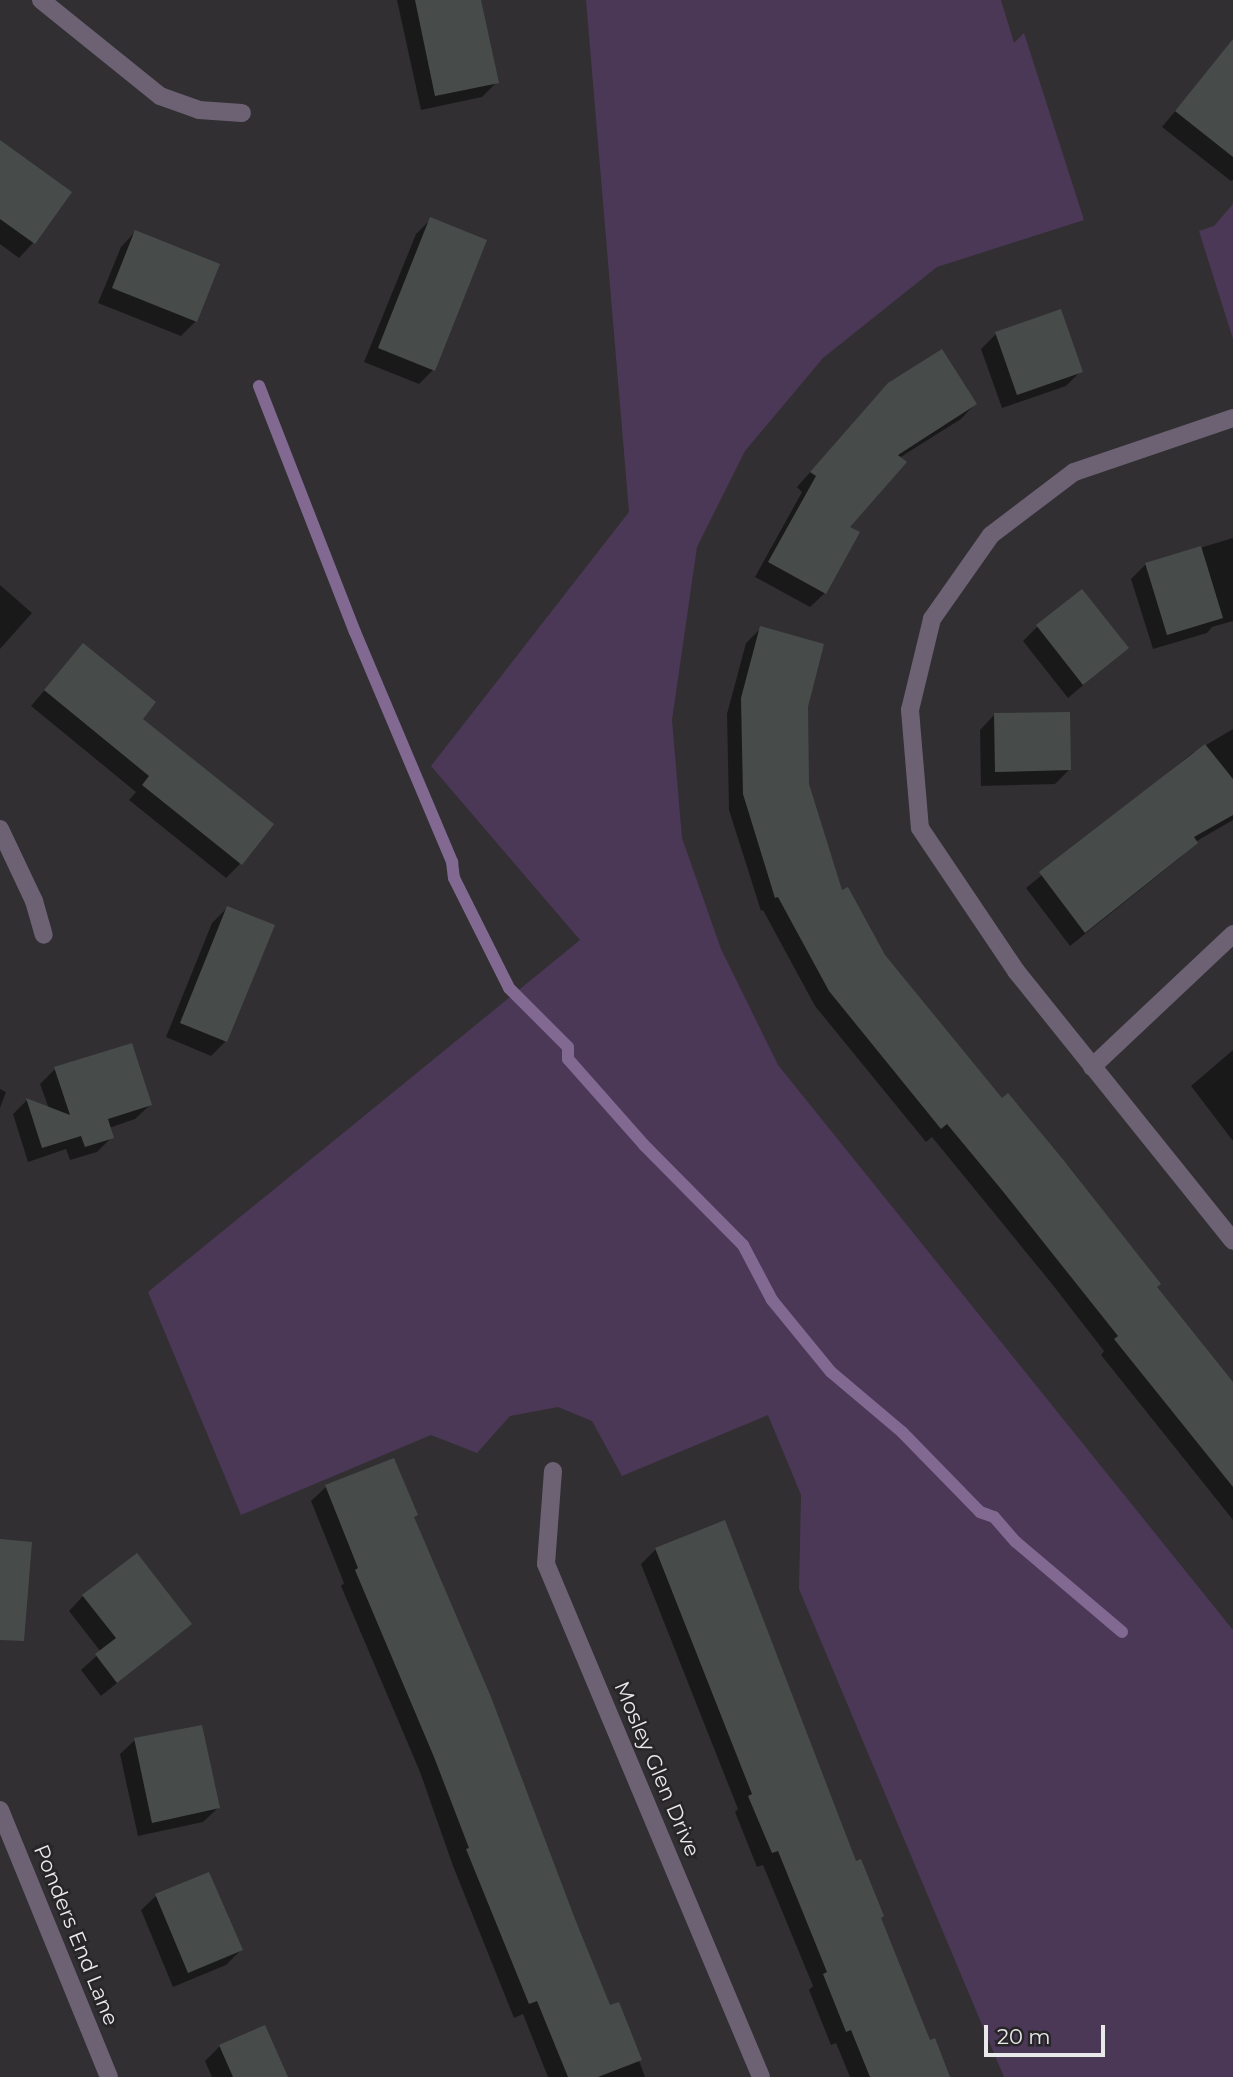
<!DOCTYPE html>
<html>
<head>
<meta charset="utf-8">
<style>
  body { margin:0 }
  #map { position:relative; width:1233px; height:2077px; overflow:hidden; background:#312f32; font-family:Montserrat,sans-serif }
  div>[style] { position:absolute }
  [style*='--x'] { left:calc(var(--x)*1px); top:calc(var(--y)*1px); width:calc(var(--w)*1px); rotate:calc(var(--a)*1deg) }
  .green>* { inset:0; background:#4b3857 }
  .shadow>* { inset:0; background:#0007 }
  .stream>* { height:12px; margin:-6px; padding:0 6px; transform-origin:6px; border-radius:6px; background:#816992 }
  .building>* { inset:0; background:#474c4b }
  .minor>* { height:18px; margin:-9px; padding:0 9px; transform-origin:9px; border-radius:9px; background:#6c6274 }
  span { translate:-50% -50%; white-space:nowrap; text-align:center; line-height:1.15; -webkit-text-stroke:5px #272528; paint-order:stroke }
  .street-label { font-size:21px; color:#e9e8ea }
  .scale { position:absolute; left:984px; top:2025px; width:121px; height:32px; box-sizing:border-box; border:4px solid #e9e8ea; border-top:0; padding-left:9px; font-size:21px; line-height:24px; white-space:nowrap; color:#e9e8ea; -webkit-text-stroke:5px #272528; paint-order:stroke }
</style>
</head>
<body>
<div id="map">
  <div class="green">
    <i style="clip-path:polygon(586px 0,1001px 0,1014px 43px,1024px 33px,1084px 220px,937px 267px,823px 358px,745px 451px,697px 547px,672px 720px,682px 838px,721px 949px,778px 1065px,1233px 1630px,1233px 2077px,1004px 2077px,799px 1589px,801px 1495px,768px 1415px,622px 1476px,592px 1421px,558px 1407px,510px 1416px,477px 1453px,431px 1435px,241px 1515px,148px 1292px,580px 940px,431px 766px,629px 512px)"></i>
    <i style="clip-path:polygon(1233px 204px,1233px 339px,1199px 231px,1214px 226px)"></i>
  </div>
  <div class="shadow">
    <i style="clip-path:polygon(397px 0,479px 0,497px 82px,482px 97px,421px 110px)"></i>
    <i style="clip-path:polygon(1233px 41px,1233px 180px,1231px 181px,1162px 127px)"></i>
    <i style="clip-path:polygon(0 142px,70px 193px,33px 243px,19px 258px,0 244px)"></i>
    <i style="clip-path:polygon(431px 219px,433px 370px,419px 384px,364px 362px,416px 234px)"></i>
    <i style="clip-path:polygon(135px 232px,196px 321px,181px 336px,98px 303px,121px 247px)"></i>
    <i style="clip-path:polygon(1060px 312px,1081px 371px,1066px 386px,1002px 408px,981px 349px,996px 334px)"></i>
    <i style="clip-path:polygon(874px 400px,975px 404px,961px 419px,899px 458px,847px 527px,825px 593px,810px 607px,755px 577px,802px 492px,797px 487px)"></i>
    <i style="clip-path:polygon(1233px 538px,1233px 621px,1212px 627px,1207px 633px,1153px 649px,1131px 579px,1146px 564px)"></i>
    <i style="clip-path:polygon(0 585px,32px 613px,0 649px)"></i>
    <i style="clip-path:polygon(1037px 627px,1127px 648px,1068px 698px,1023px 641px)"></i>
    <i style="clip-path:polygon(761px 628px,806px 706px,807px 784px,841px 893px,883px 956px,1233px 1384px,1233px 1520px,1101px 1355px,1104px 1351px,1052px 1284px,932px 1137px,926px 1142px,815px 1006px,763px 910px,761px 911px,729px 810px,727px 714px,746px 643px)"></i>
    <i style="clip-path:polygon(83px 645px,140px 719px,240px 864px,226px 878px,129px 800px,136px 792px,31px 706px)"></i>
    <i style="clip-path:polygon(994px 715px,1070px 769px,1055px 784px,981px 786px,980px 730px)"></i>
    <i style="clip-path:polygon(1233px 729px,1233px 820px,1195px 842px,1181px 857px,1070px 946px,1026px 888px,1191px 754px)"></i>
    <i style="clip-path:polygon(227px 908px,226px 1041px,211px 1056px,166px 1037px,212px 923px)"></i>
    <i style="clip-path:polygon(1233px 1050px,1233px 1141px,1191px 1086px)"></i>
    <i style="clip-path:polygon(55px 1069px,150px 1105px,135px 1119px,109px 1128px,112px 1137px,97px 1152px,70px 1160px,66px 1149px,28px 1162px,13px 1114px,27px 1100px,49px 1109px,40px 1084px)"></i>
    <i style="clip-path:polygon(0 1089px,6px 1092px,0 1108px)"></i>
    <i style="clip-path:polygon(326px 1487px,413px 1518px,609px 2007px,618px 2004px,645px 2077px,548px 2077px,523px 2014px,514px 2018px,453px 1866px,420px 1772px,341px 1586px,344px 1583px,311px 1501px)"></i>
    <i style="clip-path:polygon(656px 1549px,855px 1863px,929px 2043px,949px 2077px,850px 2077px,836px 2043px,831px 2045px,809px 1990px,813px 1986px,763px 1865px,757px 1867px,735px 1812px,738px 1809px,641px 1564px)"></i>
    <i style="clip-path:polygon(83px 1596px,190px 1624px,101px 1696px,81px 1670px,101px 1652px,69px 1611px)"></i>
    <i style="clip-path:polygon(135px 1740px,218px 1808px,203px 1822px,138px 1836px,120px 1754px)"></i>
    <i style="clip-path:polygon(156px 1896px,241px 1950px,226px 1965px,173px 1987px,141px 1910px)"></i>
    <i style="clip-path:polygon(220px 2046px,286px 2077px,212px 2077px,205px 2061px)"></i>
  </div>
  <div class="stream">
    <i style="--x:259;--y:386;--w:264;--a:68.7"></i>
    <i style="--x:355;--y:632;--w:250;--a:67.1"></i>
    <i style="--x:452;--y:862;--w:16;--a:83"></i>
    <i style="--x:454;--y:878;--w:123;--a:63.4"></i>
    <i style="--x:509;--y:988;--w:83;--a:45"></i>
    <i style="--x:568;--y:1047;--w:12;--a:90"></i>
    <i style="--x:568;--y:1059;--w:115;--a:48.5"></i>
    <i style="--x:644;--y:1145;--w:141;--a:45.3"></i>
    <i style="--x:743;--y:1245;--w:62;--a:62.2"></i>
    <i style="--x:772;--y:1300;--w:93;--a:50.7"></i>
    <i style="--x:831;--y:1372;--w:93;--a:40.2"></i>
    <i style="--x:902;--y:1432;--w:112;--a:45.7"></i>
    <i style="--x:980;--y:1512;--w:15;--a:20"></i>
    <i style="--x:994;--y:1517;--w:33;--a:49"></i>
    <i style="--x:1016;--y:1542;--w:139;--a:40.3"></i>
  </div>
  <div class="building">
    <i style="clip-path:polygon(415px 0,481px 0,499px 83px,435px 96px)"></i>
    <i style="clip-path:polygon(1233px 39px,1233px 157px,1175px 111px)"></i>
    <i style="clip-path:polygon(0 140px,72px 192px,35px 244px,0 219px)"></i>
    <i style="clip-path:polygon(430px 217px,487px 240px,435px 371px,378px 348px)"></i>
    <i style="clip-path:polygon(135px 230px,220px 264px,197px 322px,112px 288px)"></i>
    <i style="clip-path:polygon(1061px 309px,1083px 372px,1017px 395px,995px 332px)"></i>
    <i style="clip-path:polygon(942px 349px,977px 404px,898px 455px,907px 462px,850px 527px,860px 532px,826px 594px,768px 562px,816px 476px,810px 472px,888px 383px)"></i>
    <i style="clip-path:polygon(1201px 546px,1223px 618px,1167px 635px,1145px 563px)"></i>
    <i style="clip-path:polygon(1082px 589px,1129px 648px,1083px 685px,1036px 625px)"></i>
    <i style="clip-path:polygon(760px 626px,824px 644px,808px 707px,809px 784px,842px 890px,848px 887px,885px 955px,1002px 1098px,1008px 1093px,1061px 1157px,1161px 1284px,1157px 1287px,1233px 1382px,1233px 1487px,1114px 1339px,1118px 1336px,1001px 1189px,947px 1124px,941px 1129px,829px 991px,778px 897px,775px 898px,743px 794px,741px 698px)"></i>
    <i style="clip-path:polygon(83px 643px,156px 702px,143px 719px,274px 824px,242px 865px,142px 785px,149px 776px,44px 690px)"></i>
    <i style="clip-path:polygon(1070px 712px,1071px 770px,995px 772px,994px 713px)"></i>
    <i style="clip-path:polygon(1205px 744px,1233px 779px,1233px 815px,1194px 837px,1198px 843px,1085px 933px,1039px 872px)"></i>
    <i style="clip-path:polygon(227px 906px,275px 925px,227px 1042px,180px 1023px)"></i>
    <i style="clip-path:polygon(132px 1043px,152px 1105px,108px 1119px,114px 1138px,85px 1147px,81px 1136px,42px 1148px,26px 1098px,70px 1115px,54px 1067px)"></i>
    <i style="clip-path:polygon(394px 1458px,418px 1515px,414px 1517px,491px 1697px,575px 1919px,610px 2005px,619px 2002px,642px 2060px,598px 2077px,568px 2077px,537px 2001px,529px 2004px,466px 1849px,469px 1848px,434px 1757px,355px 1570px,358px 1568px,325px 1485px)"></i>
    <i style="clip-path:polygon(725px 1520px,856px 1861px,861px 1859px,884px 1916px,881px 1918px,930px 2040px,935px 2038px,950px 2077px,870px 2077px,851px 2030px,846px 2032px,823px 1974px,827px 1972px,778px 1851px,772px 1853px,748px 1796px,752px 1794px,655px 1548px)"></i>
    <i style="clip-path:polygon(0 1539px,32px 1542px,24px 1641px,0 1640px)"></i>
    <i style="clip-path:polygon(137px 1553px,192px 1624px,117px 1683px,95px 1654px,116px 1638px,82px 1595px)"></i>
    <i style="clip-path:polygon(202px 1725px,220px 1808px,152px 1823px,134px 1738px)"></i>
    <i style="clip-path:polygon(209px 1872px,243px 1950px,188px 1973px,155px 1894px)"></i>
    <i style="clip-path:polygon(265px 2025px,288px 2077px,233px 2077px,219px 2045px)"></i>
  </div>
  <div class="minor">
    <i style="--x:41;--y:0;--w:153;--a:38.9"></i>
    <i style="--x:160;--y:96;--w:41;--a:19.7"></i>
    <i style="--x:199;--y:110;--w:43;--a:4"></i>
    <i style="--x:1233;--y:418;--w:168;--a:161.2"></i>
    <i style="--x:1074;--y:472;--w:104;--a:142.8"></i>
    <i style="--x:991;--y:535;--w:103;--a:125.1"></i>
    <i style="--x:932;--y:619;--w:94;--a:103.6"></i>
    <i style="--x:910;--y:710;--w:118;--a:85.2"></i>
    <i style="--x:920;--y:828;--w:172;--a:56.1"></i>
    <i style="--x:1016;--y:971;--w:346;--a:51.2"></i>
    <i style="--x:0;--y:829;--w:80;--a:64.7"></i>
    <i style="--x:34;--y:901;--w:35;--a:74"></i>
    <i style="--x:1092;--y:1067;--w:194;--a:-43.3"></i>
    <i style="--x:553;--y:1471;--w:93;--a:94.3"></i>
    <i style="--x:546;--y:1564;--w:556;--a:67.26"></i>
    <i style="--x:0;--y:1810;--w:288;--a:67.8"></i>
  </div>
  <div class="street-label">
    <span style="left:657px;top:1769px;rotate:67deg">Mosley Glen Drive</span>
    <span style="left:76px;top:1935px;rotate:68deg">Ponders End Lane</span>
  </div>
  <div class="scale">20 m</div>
</div>
</body>
</html>
